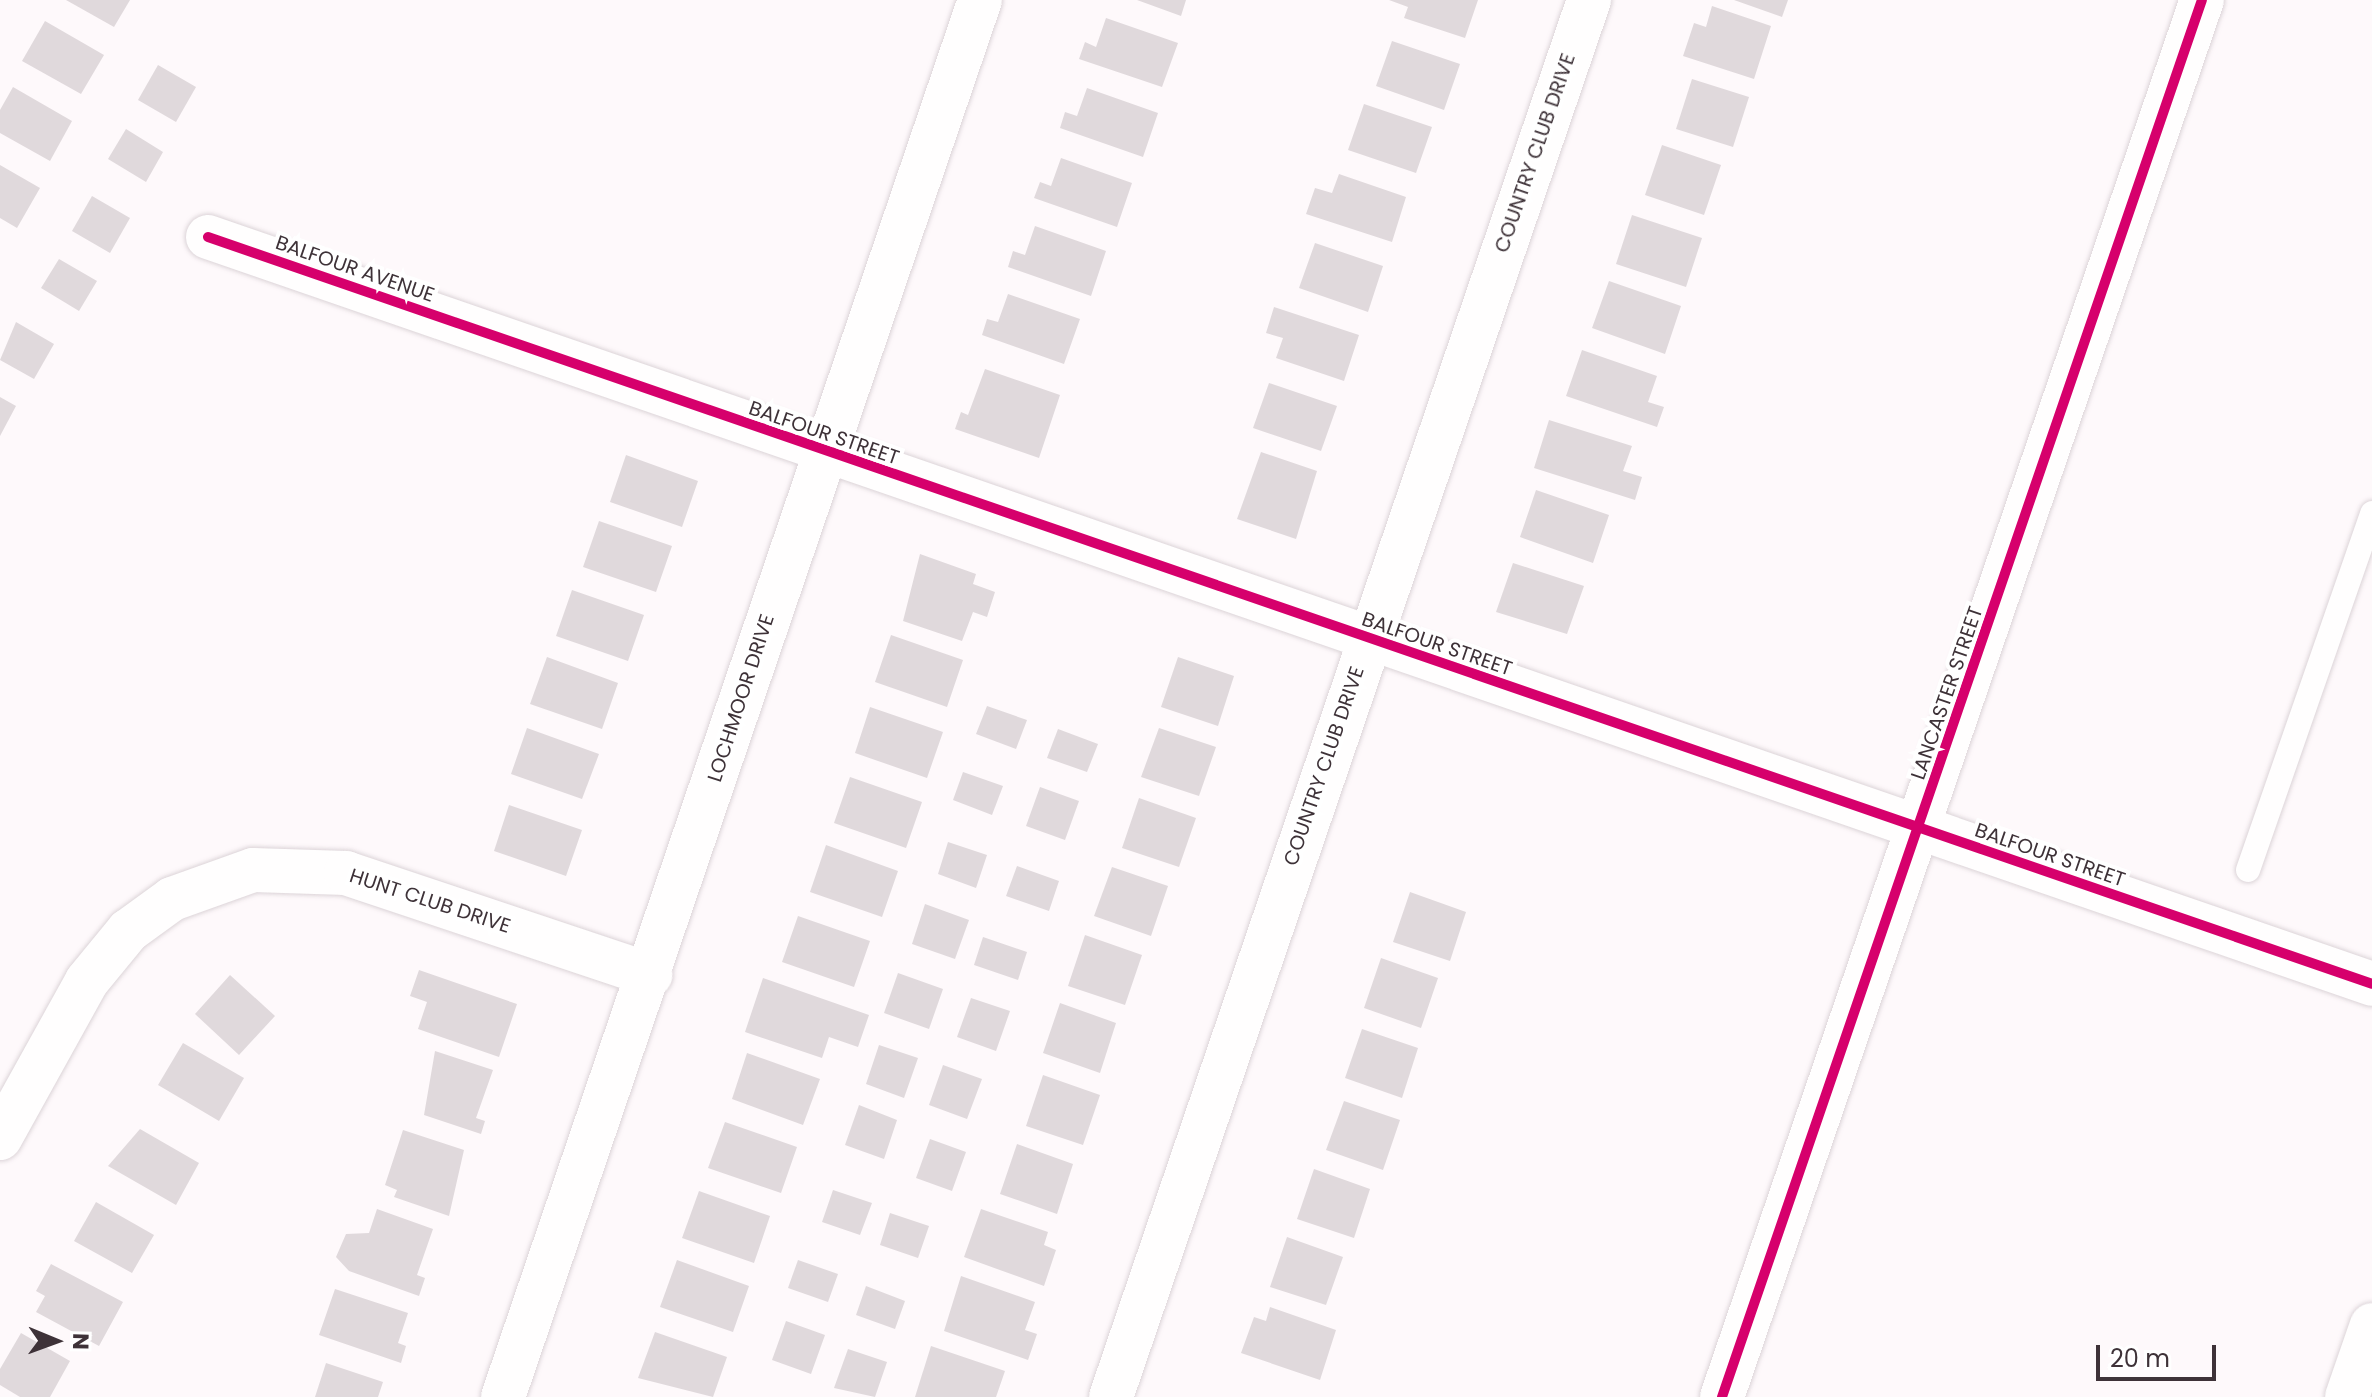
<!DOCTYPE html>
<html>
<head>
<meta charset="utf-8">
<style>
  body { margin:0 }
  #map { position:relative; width:2372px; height:1397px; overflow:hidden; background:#fef9fb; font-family:Poppins,sans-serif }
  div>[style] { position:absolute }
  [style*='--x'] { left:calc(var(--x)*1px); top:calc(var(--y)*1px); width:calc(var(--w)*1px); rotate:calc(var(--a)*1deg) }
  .building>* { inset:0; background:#e0d9dc }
  .roads { filter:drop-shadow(0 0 2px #dcd4d8) drop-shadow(0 0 2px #dcd4d8) }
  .lane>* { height:24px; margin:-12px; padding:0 12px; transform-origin:12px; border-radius:12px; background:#fffefe }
  .street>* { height:44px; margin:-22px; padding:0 22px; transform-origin:22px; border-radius:22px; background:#fffefe }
  .cycleway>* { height:10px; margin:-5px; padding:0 5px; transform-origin:5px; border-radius:5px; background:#d6006c }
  span { translate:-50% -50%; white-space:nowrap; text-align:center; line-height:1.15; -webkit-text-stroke:8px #fff; paint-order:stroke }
  .street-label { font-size:20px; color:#3e3238 }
  .north { position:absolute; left:16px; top:1301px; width:80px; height:80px; -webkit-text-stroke:6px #fff; paint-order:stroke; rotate:91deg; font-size:22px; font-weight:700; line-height:32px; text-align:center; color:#3e3238 }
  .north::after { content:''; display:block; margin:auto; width:28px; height:36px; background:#3e3238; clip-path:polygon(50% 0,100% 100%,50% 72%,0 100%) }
  .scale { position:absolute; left:2096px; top:1345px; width:120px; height:36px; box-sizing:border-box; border:4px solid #3e3238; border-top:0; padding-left:10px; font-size:24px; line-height:28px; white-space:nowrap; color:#3e3238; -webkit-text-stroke:6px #fff; paint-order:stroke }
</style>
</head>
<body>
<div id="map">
  <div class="building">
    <i style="clip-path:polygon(66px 0,130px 0,114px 27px)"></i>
    <i style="clip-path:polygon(1137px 0,1186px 0,1181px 16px)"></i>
    <i style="clip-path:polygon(1389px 0,1478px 0,1465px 38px,1404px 18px,1408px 7px)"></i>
    <i style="clip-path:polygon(1734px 0,1788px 0,1782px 17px)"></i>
    <i style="clip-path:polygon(1712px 6px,1771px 26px,1754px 79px,1683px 56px,1694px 23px,1706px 27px)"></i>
    <i style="clip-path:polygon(1106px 18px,1178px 43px,1162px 87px,1079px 59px,1085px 42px,1096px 47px)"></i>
    <i style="clip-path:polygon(45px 21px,104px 55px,81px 94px,22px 61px)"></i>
    <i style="clip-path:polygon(1392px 41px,1460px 64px,1444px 110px,1376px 86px)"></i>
    <i style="clip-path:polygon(158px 65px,196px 87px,176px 122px,138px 100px)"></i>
    <i style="clip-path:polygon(1692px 79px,1749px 97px,1733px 147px,1676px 129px)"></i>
    <i style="clip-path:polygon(13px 87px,72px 121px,50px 161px,0 133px,0 110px)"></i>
    <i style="clip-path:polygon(1087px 88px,1158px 113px,1143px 157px,1060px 128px,1065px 112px,1077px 116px)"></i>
    <i style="clip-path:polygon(1364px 104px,1432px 127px,1416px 173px,1348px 150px)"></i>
    <i style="clip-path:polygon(126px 129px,163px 152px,146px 182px,108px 159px)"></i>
    <i style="clip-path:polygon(1662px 145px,1721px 165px,1704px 215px,1645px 195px)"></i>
    <i style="clip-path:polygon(1061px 158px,1132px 183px,1117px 227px,1034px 198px,1040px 182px,1051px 186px)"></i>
    <i style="clip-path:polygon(0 165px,40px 188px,17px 228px,0 218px)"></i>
    <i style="clip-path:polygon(1339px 174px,1406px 197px,1392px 242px,1306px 214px,1315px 188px,1332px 193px)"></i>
    <i style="clip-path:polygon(92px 196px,130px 218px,110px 253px,72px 231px)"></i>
    <i style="clip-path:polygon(1632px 215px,1702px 238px,1686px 287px,1616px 264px)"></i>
    <i style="clip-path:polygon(1035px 226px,1106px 251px,1091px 296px,1008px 267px,1013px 251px,1025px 255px)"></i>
    <i style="clip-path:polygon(1315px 243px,1383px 266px,1368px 312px,1299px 288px)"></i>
    <i style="clip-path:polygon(59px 259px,97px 281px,79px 311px,41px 288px)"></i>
    <i style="clip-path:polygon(1609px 281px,1681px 306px,1665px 354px,1592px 328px)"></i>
    <i style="clip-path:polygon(1008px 294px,1080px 319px,1064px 364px,982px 335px,987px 319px,998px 322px)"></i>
    <i style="clip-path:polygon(1274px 307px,1359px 335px,1344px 381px,1276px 358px,1283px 338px,1266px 333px)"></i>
    <i style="clip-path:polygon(16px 322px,54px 344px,34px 379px,0 360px)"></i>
    <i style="clip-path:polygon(1582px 350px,1657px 376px,1648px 402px,1664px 407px,1657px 427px,1566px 396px)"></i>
    <i style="clip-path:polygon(985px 369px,1060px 395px,1039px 458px,955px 429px,961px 412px,968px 415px)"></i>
    <i style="clip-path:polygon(1269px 383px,1337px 406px,1321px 451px,1253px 428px)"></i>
    <i style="clip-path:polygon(0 397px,16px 406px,0 436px)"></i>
    <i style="clip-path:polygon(1549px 420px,1632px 446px,1623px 471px,1642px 477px,1635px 500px,1534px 468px)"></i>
    <i style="clip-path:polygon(1261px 452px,1317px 471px,1296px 539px,1237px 519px)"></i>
    <i style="clip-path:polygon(626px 455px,698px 481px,682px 527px,610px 502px)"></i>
    <i style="clip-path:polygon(1536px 490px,1609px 515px,1593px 563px,1520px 537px)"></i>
    <i style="clip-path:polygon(599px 521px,672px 546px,656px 592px,583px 567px)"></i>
    <i style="clip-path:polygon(920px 554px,976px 574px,973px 584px,995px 592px,987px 617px,973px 612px,962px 641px,903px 621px)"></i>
    <i style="clip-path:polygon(1513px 563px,1584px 586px,1567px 634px,1496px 612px)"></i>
    <i style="clip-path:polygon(572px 590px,644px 615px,628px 661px,556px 636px)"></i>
    <i style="clip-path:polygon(891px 635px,963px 660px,947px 707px,875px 682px)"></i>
    <i style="clip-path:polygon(547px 657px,618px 683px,602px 729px,530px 704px)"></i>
    <i style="clip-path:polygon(1178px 657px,1234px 676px,1218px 726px,1161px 707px)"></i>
    <i style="clip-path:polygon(987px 706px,1027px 720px,1016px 749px,976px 734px)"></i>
    <i style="clip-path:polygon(870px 707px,943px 732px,927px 778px,855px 753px)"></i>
    <i style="clip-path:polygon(527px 728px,599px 754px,582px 799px,511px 774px)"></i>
    <i style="clip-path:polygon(1159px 728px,1216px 747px,1199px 796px,1141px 777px)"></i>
    <i style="clip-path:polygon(1058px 729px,1098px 744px,1087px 772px,1047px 758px)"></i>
    <i style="clip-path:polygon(963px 772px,1003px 786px,992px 815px,953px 800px)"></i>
    <i style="clip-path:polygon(850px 777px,922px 802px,906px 848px,834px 823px)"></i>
    <i style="clip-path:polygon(1040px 787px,1079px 801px,1065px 840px,1026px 826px)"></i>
    <i style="clip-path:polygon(1139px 798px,1196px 818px,1179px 867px,1122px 848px)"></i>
    <i style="clip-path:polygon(509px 805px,582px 830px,566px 876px,494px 851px)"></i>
    <i style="clip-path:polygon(948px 842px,987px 855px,976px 888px,938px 874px)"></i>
    <i style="clip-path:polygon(826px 845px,898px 871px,882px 917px,810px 892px)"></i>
    <i style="clip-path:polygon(1017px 866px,1059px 881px,1049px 911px,1006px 896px)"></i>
    <i style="clip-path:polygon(1112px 867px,1168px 886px,1151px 936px,1094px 916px)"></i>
    <i style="clip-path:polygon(1410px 892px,1466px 912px,1450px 961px,1393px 942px)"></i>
    <i style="clip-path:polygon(925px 904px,969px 920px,955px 959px,912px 944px)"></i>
    <i style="clip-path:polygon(798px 916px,870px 941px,854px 987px,782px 962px)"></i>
    <i style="clip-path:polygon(1085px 935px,1142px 955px,1125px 1005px,1068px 986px)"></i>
    <i style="clip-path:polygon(983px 937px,1027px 952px,1018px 980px,974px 965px)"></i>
    <i style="clip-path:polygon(1381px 958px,1438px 978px,1421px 1028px,1364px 1008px)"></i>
    <i style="clip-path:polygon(419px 970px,517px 1004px,499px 1057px,418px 1029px,427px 1002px,410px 996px)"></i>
    <i style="clip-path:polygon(898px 973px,943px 989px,929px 1029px,884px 1013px)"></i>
    <i style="clip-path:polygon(230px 975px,275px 1016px,239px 1055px,195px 1014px)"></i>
    <i style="clip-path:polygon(763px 978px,869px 1015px,858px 1047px,829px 1037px,822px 1058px,745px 1032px)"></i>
    <i style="clip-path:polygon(971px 998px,1010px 1011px,996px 1051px,957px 1037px)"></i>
    <i style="clip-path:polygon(1060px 1003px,1116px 1023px,1100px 1073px,1043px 1053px)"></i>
    <i style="clip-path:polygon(1362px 1029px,1418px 1048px,1402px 1098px,1345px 1078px)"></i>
    <i style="clip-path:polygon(183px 1043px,244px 1078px,219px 1121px,158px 1085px)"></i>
    <i style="clip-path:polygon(879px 1045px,918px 1058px,904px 1098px,866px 1084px)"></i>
    <i style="clip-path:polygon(435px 1051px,493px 1070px,476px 1118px,485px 1121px,481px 1134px,424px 1115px)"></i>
    <i style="clip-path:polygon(747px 1053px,820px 1079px,803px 1125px,732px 1099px)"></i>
    <i style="clip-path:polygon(943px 1065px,982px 1079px,967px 1119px,929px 1105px)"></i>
    <i style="clip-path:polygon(1043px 1075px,1100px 1095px,1083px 1145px,1026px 1126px)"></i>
    <i style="clip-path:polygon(1344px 1101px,1400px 1120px,1383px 1170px,1326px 1150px)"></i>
    <i style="clip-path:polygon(859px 1105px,897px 1120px,884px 1159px,845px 1145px)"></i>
    <i style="clip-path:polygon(725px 1122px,797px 1147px,781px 1193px,708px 1168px)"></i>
    <i style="clip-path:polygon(140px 1129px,199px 1163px,176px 1205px,108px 1166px)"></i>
    <i style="clip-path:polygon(403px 1130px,464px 1150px,449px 1216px,394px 1197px,397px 1190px,385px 1185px)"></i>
    <i style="clip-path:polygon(930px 1139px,966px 1152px,952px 1191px,916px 1178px)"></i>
    <i style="clip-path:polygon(1017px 1144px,1073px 1164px,1057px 1214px,1000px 1194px)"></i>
    <i style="clip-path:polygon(1314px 1169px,1370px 1189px,1354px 1238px,1297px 1219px)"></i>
    <i style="clip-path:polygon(833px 1190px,872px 1203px,860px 1235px,822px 1222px)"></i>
    <i style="clip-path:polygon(699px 1191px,770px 1216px,754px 1263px,682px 1238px)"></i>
    <i style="clip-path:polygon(96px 1202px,154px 1235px,132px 1273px,74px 1241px)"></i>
    <i style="clip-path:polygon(377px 1209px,433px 1229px,417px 1275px,425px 1278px,419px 1296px,349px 1271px,336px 1257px,346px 1234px,369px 1233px)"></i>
    <i style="clip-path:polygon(981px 1209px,1048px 1232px,1044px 1245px,1056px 1250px,1044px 1286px,964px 1257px)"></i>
    <i style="clip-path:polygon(890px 1213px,929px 1226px,918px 1258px,880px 1245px)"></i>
    <i style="clip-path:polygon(1287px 1237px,1343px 1257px,1326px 1305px,1270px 1287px)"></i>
    <i style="clip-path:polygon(677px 1260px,749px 1286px,733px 1332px,660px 1307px)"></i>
    <i style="clip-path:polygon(798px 1260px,838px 1274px,828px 1302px,788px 1288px)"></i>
    <i style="clip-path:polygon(51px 1264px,123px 1302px,99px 1346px,36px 1312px,45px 1296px,36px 1291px)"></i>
    <i style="clip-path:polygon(961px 1276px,1035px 1302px,1025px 1330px,1037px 1334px,1028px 1360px,944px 1331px)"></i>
    <i style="clip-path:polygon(866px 1286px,905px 1301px,895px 1329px,856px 1315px)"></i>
    <i style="clip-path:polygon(335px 1289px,408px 1313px,398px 1343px,406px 1346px,401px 1363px,319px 1335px)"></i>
    <i style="clip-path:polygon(1270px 1307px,1336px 1330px,1320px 1380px,1241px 1353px,1254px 1317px,1266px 1321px)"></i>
    <i style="clip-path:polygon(786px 1321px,825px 1335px,811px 1374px,772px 1360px)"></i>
    <i style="clip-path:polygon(655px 1332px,727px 1357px,713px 1397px,638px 1378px)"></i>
    <i style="clip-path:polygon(21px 1333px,70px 1361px,50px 1397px,20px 1397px,0 1385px,0 1369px)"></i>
    <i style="clip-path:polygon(931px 1346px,1005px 1371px,996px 1397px,915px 1397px)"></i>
    <i style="clip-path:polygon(848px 1349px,887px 1362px,875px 1397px,834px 1388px)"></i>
    <i style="clip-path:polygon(326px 1363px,383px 1382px,378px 1397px,315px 1397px)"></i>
  </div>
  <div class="roads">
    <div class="lane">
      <i style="--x:2248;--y:870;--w:378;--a:-70.8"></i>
    </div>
    <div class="street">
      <i style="--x:208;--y:237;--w:2289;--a:19.04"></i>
      <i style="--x:0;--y:1138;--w:179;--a:-61"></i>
      <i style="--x:87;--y:981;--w:65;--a:-50.6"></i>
      <i style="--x:128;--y:931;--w:54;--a:-36"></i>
      <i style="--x:172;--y:899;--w:86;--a:-19.7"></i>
      <i style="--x:253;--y:870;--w:93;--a:1.8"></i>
      <i style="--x:346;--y:873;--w:321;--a:18.5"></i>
      <i style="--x:503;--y:1397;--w:1476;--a:-71.15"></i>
      <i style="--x:1111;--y:1397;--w:1477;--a:-71.11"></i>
      <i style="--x:1722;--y:1397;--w:1477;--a:-71.04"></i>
      <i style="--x:2347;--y:1397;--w:76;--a:-70.9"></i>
    </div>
  </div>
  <div class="cycleway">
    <i style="--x:208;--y:237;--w:2289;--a:19.04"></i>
    <i style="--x:1722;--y:1397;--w:1477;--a:-71.04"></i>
  </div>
  <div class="street-label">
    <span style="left:1535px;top:153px;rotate:-71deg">COUNTRY CLUB DRIVE</span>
    <span style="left:355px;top:269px;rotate:19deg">BALFOUR AVENUE</span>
    <span style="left:824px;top:433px;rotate:19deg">BALFOUR STREET</span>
    <span style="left:1437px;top:644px;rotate:19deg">BALFOUR STREET</span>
    <span style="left:1947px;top:693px;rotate:-71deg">LANCASTER STREET</span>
    <span style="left:741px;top:698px;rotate:-72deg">LOCHMOOR DRIVE</span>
    <span style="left:1324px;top:766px;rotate:-71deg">COUNTRY CLUB DRIVE</span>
    <span style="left:2050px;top:855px;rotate:19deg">BALFOUR STREET</span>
    <span style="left:430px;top:901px;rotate:18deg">HUNT CLUB DRIVE</span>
  </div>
  <div class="north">N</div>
  <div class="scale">20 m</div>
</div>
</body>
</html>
